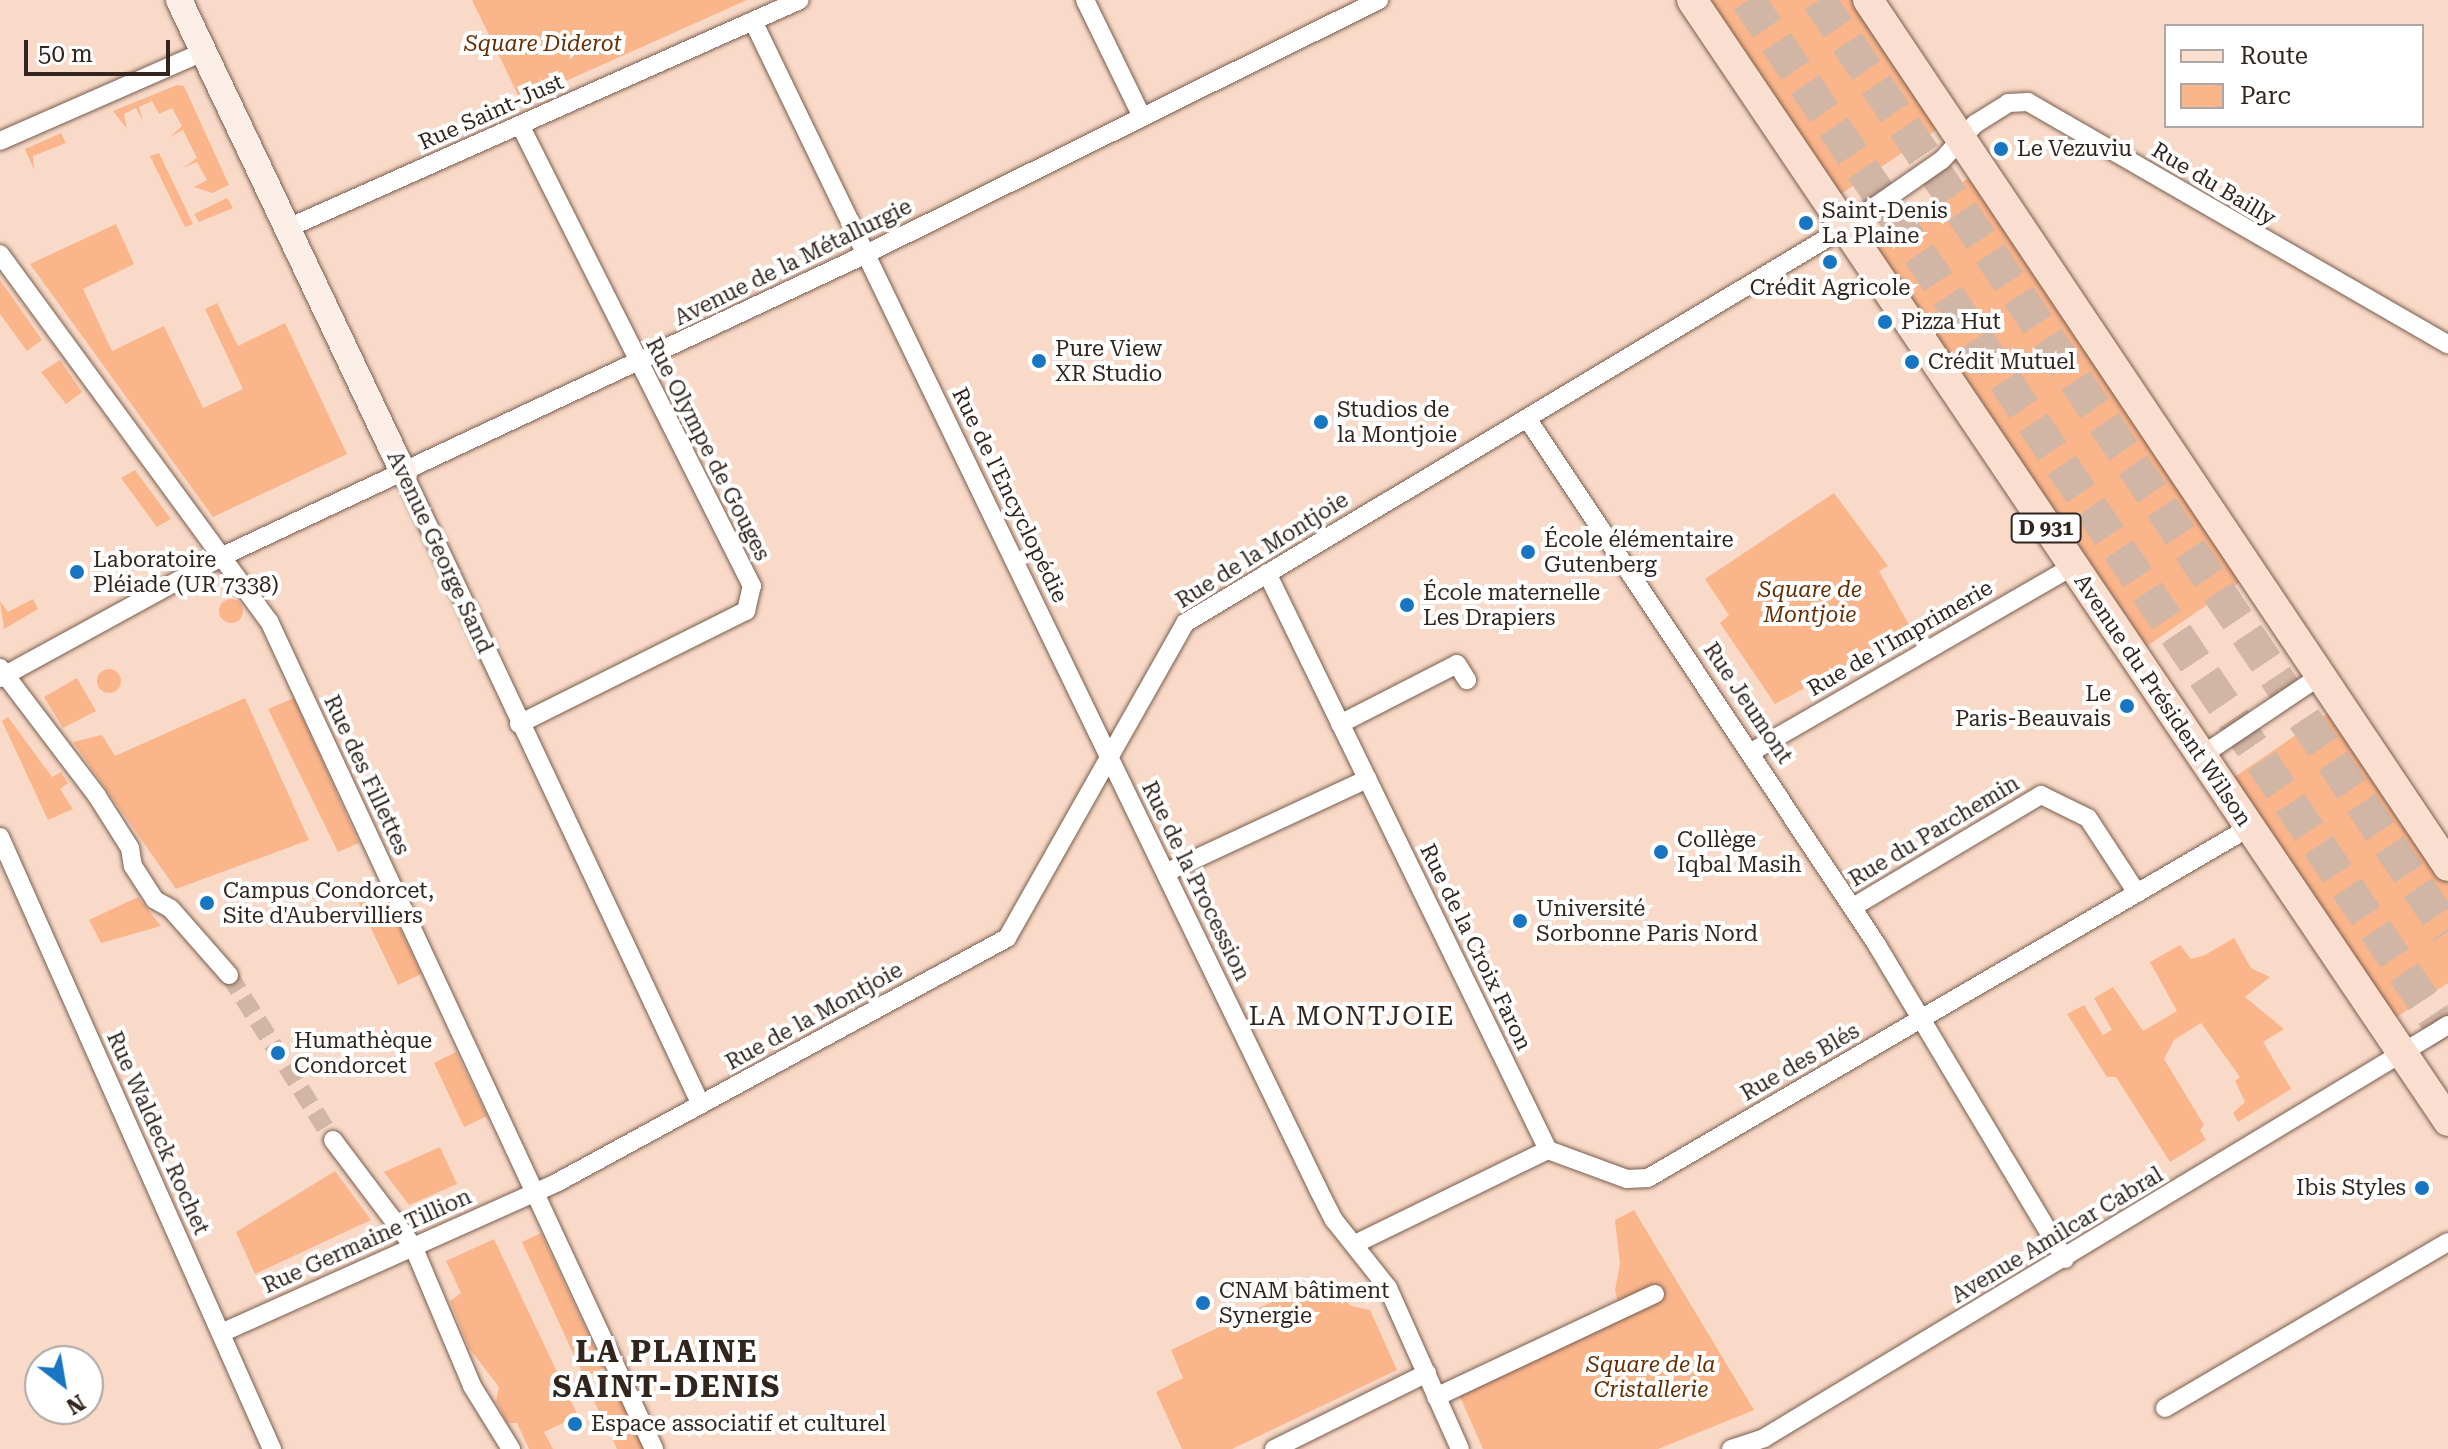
<!DOCTYPE html>
<html>
<head>
<meta charset="utf-8">
<style>
  body { margin:0 }
  #map { position:relative; width:2448px; height:1449px; overflow:hidden; background:#f9d9c7; font-family:"Roboto Serif",serif }
  div>[style] { position:absolute }
  [style*='--x'] { left:calc(var(--x)*1px); top:calc(var(--y)*1px); width:calc(var(--w)*1px); rotate:calc(var(--a)*1deg) }
  .green>* { inset:0; background:#fbb58b }
  .round { border-radius:50% }
  .street-tunnel>* { height:18px; margin-top:-9px; transform-origin:0; background:repeating-linear-gradient(90deg,#d1b5a5 0 18px,transparent 0 27px) }
  .highway-tunnel>* { height:34px; margin-top:-17px; transform-origin:0; background:repeating-linear-gradient(90deg,#d1b5a5 0 34px,transparent 0 51px) }
  .roads { filter:drop-shadow(0 0 2px #795e4e) drop-shadow(0 0 2px #795e4e) }
  .street>* { height:18px; margin:-9px; padding:0 9px; transform-origin:9px; border-radius:9px; background:#fff }
  .secondary>* { height:26px; margin:-13px; padding:0 13px; transform-origin:13px; border-radius:13px; background:#fcefe7 }
  .primary>* { height:30px; margin:-15px; padding:0 15px; transform-origin:15px; border-radius:15px; background:#fadfd0 }
  .dots>* { width:22px; height:22px; translate:-50% -50%; box-sizing:border-box; border:4px solid #fff; border-radius:50% }
  span { translate:-50% -50%; white-space:nowrap; text-align:center; line-height:1.15; -webkit-text-stroke:8px #fff; paint-order:stroke }
  .shield-label span { padding:2px 6px; background:#fff; border:2px solid; border-radius:6px; -webkit-text-stroke-width:0 }
  .shield-label { font-size:20px; color:#31251e; font-weight:700 }
  .park-label { font-size:22px; color:#652e03; font-style:italic }
  .street-label { font-size:22px; color:#31251e }
  .poi-label { font-size:22px; color:#31251e }
  .left { translate:0 -50%; text-align:left }
  .right { translate:-100% -50%; text-align:right }
  .quarter-label { font-size:26px; color:#31251e; letter-spacing:2px }
  .district-label { font-size:30px; color:#31251e; font-weight:700; letter-spacing:2px }
  .legend { position:absolute; left:2164px; top:24px; width:260px; height:104px; box-sizing:border-box; background:#fff; border:2px solid #ada8a5; margin:0; padding:10px 14px; list-style:none; font-size:24px; color:#31251e }
  .legend li { display:flex; align-items:center; gap:16px; height:40px }
  .legend b { width:40px; border:2px solid #ada8a5 }
  .north { position:absolute; left:24px; top:1345px; width:80px; height:80px; box-sizing:border-box; background:#fff; border:2px solid #ada8a5; border-radius:50%; rotate:149deg; font-size:22px; font-weight:700; line-height:32px; text-align:center; color:#31251e }
  .north::after { content:''; display:block; margin:auto; width:28px; height:36px; background:#1875c2; clip-path:polygon(50% 0,100% 100%,50% 72%,0 100%) }
  .scale { position:absolute; left:24px; top:40px; width:146px; height:36px; box-sizing:border-box; border:4px solid #31251e; border-top:0; padding-left:10px; font-size:24px; line-height:28px; white-space:nowrap; color:#31251e; -webkit-text-stroke:6px #fff; paint-order:stroke }
</style>
</head>
<body>
<div id="map">
  <div class="green">
    <i style="clip-path:polygon(472px 0,747px 0,521px 101px)"></i>
    <i style="clip-path:polygon(1704px 0,1854px 0,1939px 128px,1838px 196px)"></i>
    <i style="clip-path:polygon(177px 85px,184px 86px,229px 185px,212px 193px,194px 187px,207px 180px,197px 162px,183px 168px,197px 158px,183px 130px,170px 137px,182px 126px,172px 108px,159px 114px,152px 101px,139px 107px,143px 121px,136px 108px,124px 114px,127px 129px,113px 111px)"></i>
    <i style="clip-path:polygon(61px 133px,66px 143px,33px 156px,34px 170px,25px 149px)"></i>
    <i style="clip-path:polygon(159px 153px,193px 224px,185px 227px,170px 197px,150px 156px)"></i>
    <i style="clip-path:polygon(1975px 174px,2243px 580px,2147px 646px,1872px 242px)"></i>
    <i style="clip-path:polygon(227px 198px,233px 208px,199px 222px,194px 214px)"></i>
    <i style="clip-path:polygon(116px 224px,134px 264px,83px 289px,112px 351px,164px 326px,203px 408px,243px 389px,205px 309px,217px 303px,238px 346px,285px 323px,347px 454px,213px 517px,30px 264px)"></i>
    <i style="clip-path:polygon(0 280px,42px 340px,27px 351px,0 314px)"></i>
    <i style="clip-path:polygon(60px 360px,82px 392px,66px 404px,41px 372px)"></i>
    <i style="clip-path:polygon(135px 470px,171px 519px,157px 527px,121px 478px)"></i>
    <i style="clip-path:polygon(1834px 493px,1888px 566px,1879px 571px,1912px 630px,1775px 704px,1720px 623px,1729px 615px,1705px 579px)"></i>
    <i class="round" style="left:219px;top:599px;width:24px;height:24px"></i>
    <i style="clip-path:polygon(33px 599px,38px 609px,4px 629px,0 601px,8px 612px)"></i>
    <i class="round" style="left:97px;top:669px;width:24px;height:24px"></i>
    <i style="clip-path:polygon(77px 678px,96px 711px,63px 728px,44px 697px)"></i>
    <i style="clip-path:polygon(245px 698px,309px 840px,176px 889px,73px 742px,102px 735px,115px 756px)"></i>
    <i style="clip-path:polygon(294px 698px,359px 843px,338px 852px,268px 709px)"></i>
    <i style="clip-path:polygon(2334px 709px,2448px 883px,2448px 983px,2394px 1019px,2233px 778px)"></i>
    <i style="clip-path:polygon(8px 717px,52px 777px,61px 772px,68px 783px,60px 789px,73px 809px,48px 820px,2px 721px)"></i>
    <i style="clip-path:polygon(382px 890px,421px 974px,398px 985px,358px 901px)"></i>
    <i style="clip-path:polygon(138px 897px,161px 926px,101px 943px,89px 920px)"></i>
    <i style="clip-path:polygon(2234px 938px,2251px 968px,2270px 977px,2245px 997px,2284px 1029px,2263px 1042px,2291px 1089px,2238px 1122px,2233px 1113px,2245px 1102px,2235px 1081px,2240px 1077px,2201px 1023px,2174px 1040px,2164px 1059px,2204px 1125px,2200px 1130px,2206px 1140px,2170px 1162px,2116px 1077px,2107px 1077px,2067px 1014px,2084px 1005px,2103px 1035px,2112px 1030px,2094px 998px,2113px 987px,2143px 1031px,2177px 1011px,2150px 962px,2180px 945px,2191px 959px,2205px 955px)"></i>
    <i style="clip-path:polygon(456px 1052px,487px 1116px,464px 1127px,434px 1063px)"></i>
    <i style="clip-path:polygon(440px 1147px,457px 1184px,409px 1205px,384px 1172px)"></i>
    <i style="clip-path:polygon(335px 1171px,371px 1220px,255px 1274px,236px 1232px)"></i>
    <i style="clip-path:polygon(1634px 1210px,1754px 1410px,1658px 1449px,1483px 1449px,1458px 1392px,1621px 1314px,1615px 1290px,1620px 1264px,1615px 1220px)"></i>
    <i style="clip-path:polygon(541px 1233px,604px 1368px,584px 1377px,522px 1242px)"></i>
    <i style="clip-path:polygon(494px 1239px,578px 1416px,544px 1432px,553px 1449px,529px 1449px,517px 1423px,507px 1423px,496px 1401px,499px 1387px,469px 1348px,450px 1301px,461px 1293px,446px 1261px)"></i>
    <i style="clip-path:polygon(1314px 1282px,1324px 1300px,1338px 1294px,1351px 1306px,1370px 1310px,1397px 1370px,1232px 1449px,1182px 1449px,1156px 1392px,1183px 1378px,1171px 1350px)"></i>
    <i style="clip-path:polygon(617px 1391px,644px 1449px,617px 1449px,594px 1401px)"></i>
  </div>
  <div class="street-tunnel">
    <i style="--x:229;--y:975;--w:195;--a:57.8"></i>
  </div>
  <div class="highway-tunnel">
    <i style="--x:1748;--y:0;--w:1251;--a:55.98"></i>
    <i style="--x:1819;--y:0;--w:1124;--a:55.98"></i>
  </div>
  <div class="roads">
    <div class="street">
      <i style="--x:1085;--y:0;--w:130;--a:64"></i>
      <i style="--x:753;--y:21;--w:1300;--a:64.18"></i>
      <i style="--x:1319;--y:1191;--w:33;--a:63"></i>
      <i style="--x:1334;--y:1220;--w:87;--a:51.5"></i>
      <i style="--x:1388;--y:1288;--w:176;--a:65.9"></i>
      <i style="--x:0;--y:141;--w:222;--a:-23.7"></i>
      <i style="--x:288;--y:228;--w:560;--a:-24"></i>
      <i style="--x:0;--y:254;--w:455;--a:53.8"></i>
      <i style="--x:269;--y:621;--w:913;--a:65.06"></i>
      <i style="--x:1527;--y:418;--w:633;--a:56.41"></i>
      <i style="--x:1877;--y:945;--w:366;--a:59.1"></i>
      <i style="--x:404;--y:474;--w:697;--a:64.79"></i>
      <i style="--x:1267;--y:573;--w:642;--a:64.03"></i>
      <i style="--x:0;--y:668;--w:161;--a:52.8"></i>
      <i style="--x:97;--y:796;--w:62;--a:57.6"></i>
      <i style="--x:130;--y:848;--w:18;--a:81"></i>
      <i style="--x:133;--y:866;--w:40;--a:57.1"></i>
      <i style="--x:155;--y:900;--w:18;--a:29"></i>
      <i style="--x:171;--y:909;--w:88;--a:48.7"></i>
      <i style="--x:0;--y:678;--w:254;--a:-28.7"></i>
      <i style="--x:223;--y:556;--w:708;--a:-25.15"></i>
      <i style="--x:864;--y:255;--w:575;--a:-26.34"></i>
      <i style="--x:519;--y:724;--w:254;--a:-26.5"></i>
      <i style="--x:746;--y:611;--w:26;--a:-77"></i>
      <i style="--x:752;--y:586;--w:516;--a:-116.71"></i>
      <i style="--x:1340;--y:724;--w:131;--a:-27.1"></i>
      <i style="--x:1457;--y:664;--w:19;--a:58"></i>
      <i style="--x:1753;--y:751;--w:368;--a:-30"></i>
      <i style="--x:2201;--y:756;--w:143;--a:-33.9"></i>
      <i style="--x:0;--y:837;--w:670;--a:66.04"></i>
      <i style="--x:1167;--y:872;--w:221;--a:-24.9"></i>
      <i style="--x:1853;--y:907;--w:219;--a:-30.8"></i>
      <i style="--x:2041;--y:795;--w:52;--a:26.1"></i>
      <i style="--x:2088;--y:818;--w:90;--a:56.8"></i>
      <i style="--x:333;--y:1140;--w:133;--a:53"></i>
      <i style="--x:413;--y:1246;--w:152;--a:67.1"></i>
      <i style="--x:472;--y:1386;--w:74;--a:58.2"></i>
      <i style="--x:1357;--y:1243;--w:212;--a:-26"></i>
      <i style="--x:1548;--y:1150;--w:84;--a:20.2"></i>
      <i style="--x:1627;--y:1179;--w:21;--a:-3"></i>
      <i style="--x:1648;--y:1178;--w:697;--a:-30.24"></i>
      <i style="--x:221;--y:1333;--w:369;--a:-24.1"></i>
      <i style="--x:558;--y:1182;--w:511;--a:-28.52"></i>
      <i style="--x:1007;--y:938;--w:362;--a:-60.5"></i>
      <i style="--x:1185;--y:623;--w:768;--a:-30.94"></i>
      <i style="--x:1844;--y:228;--w:119;--a:-34.8"></i>
      <i style="--x:1942;--y:160;--w:49;--a:-47.5"></i>
      <i style="--x:1975;--y:124;--w:39;--a:-32"></i>
      <i style="--x:2008;--y:103;--w:20;--a:-3"></i>
      <i style="--x:2028;--y:102;--w:485;--a:30"></i>
      <i style="--x:1436;--y:1397;--w:242;--a:-25.2"></i>
      <i style="--x:2165;--y:1408;--w:328;--a:-30.4"></i>
      <i style="--x:1274;--y:1449;--w:171;--a:-26.4"></i>
      <i style="--x:1731;--y:1449;--w:35;--a:-18"></i>
      <i style="--x:1764;--y:1438;--w:799;--a:-31.12"></i>
    </div>
    <div class="secondary">
      <i style="--x:179;--y:0;--w:525;--a:64.61"></i>
    </div>
    <div class="primary">
      <i style="--x:1692;--y:0;--w:1352;--a:56"></i>
      <i style="--x:1868;--y:0;--w:1042;--a:56.19"></i>
    </div>
  </div>
  <div class="dots">
    <i style="left:2001px;top:149px;background:#1875c2"></i>
    <i style="left:1806px;top:223px;background:#1875c2"></i>
    <i style="left:1830px;top:262px;background:#1875c2"></i>
    <i style="left:1885px;top:322px;background:#1875c2"></i>
    <i style="left:1039px;top:361px;background:#1875c2"></i>
    <i style="left:1912px;top:362px;background:#1875c2"></i>
    <i style="left:1321px;top:422px;background:#1875c2"></i>
    <i style="left:1528px;top:552px;background:#1875c2"></i>
    <i style="left:77px;top:572px;background:#1875c2"></i>
    <i style="left:1407px;top:605px;background:#1875c2"></i>
    <i style="left:2127px;top:706px;background:#1875c2"></i>
    <i style="left:1661px;top:852px;background:#1875c2"></i>
    <i style="left:207px;top:903px;background:#1875c2"></i>
    <i style="left:1520px;top:921px;background:#1875c2"></i>
    <i style="left:278px;top:1053px;background:#1875c2"></i>
    <i style="left:2422px;top:1188px;background:#1875c2"></i>
    <i style="left:1203px;top:1303px;background:#1875c2"></i>
    <i style="left:575px;top:1424px;background:#1875c2"></i>
  </div>
  <div class="shield-label">
    <span style="left:2046px;top:528px">D 931</span>
  </div>
  <div class="park-label">
    <span style="left:543px;top:44px">Square Diderot</span>
    <span style="left:1810px;top:602px">Square de<br>Montjoie</span>
    <span style="left:1651px;top:1377px">Square de la<br>Cristallerie</span>
  </div>
  <div class="street-label">
    <span style="left:491px;top:112px;rotate:-24deg">Rue Saint-Just</span>
    <span style="left:2214px;top:184px;rotate:31deg">Rue du Bailly</span>
    <span style="left:793px;top:262px;rotate:-26deg">Avenue de la Métallurgie</span>
    <span style="left:708px;top:449px;rotate:63deg">Rue Olympe de Gouges</span>
    <span style="left:1010px;top:495px;rotate:64deg">Rue de l'Encyclopédie</span>
    <span style="left:1262px;top:550px;rotate:-32deg">Rue de la Montjoie</span>
    <span style="left:440px;top:552px;rotate:65deg">Avenue George Sand</span>
    <span style="left:1900px;top:638px;rotate:-30deg">Rue de l'Imprimerie</span>
    <span style="left:2163px;top:700px;rotate:56deg">Avenue du Président Wilson</span>
    <span style="left:1748px;top:703px;rotate:56deg">Rue Jeumont</span>
    <span style="left:367px;top:775px;rotate:65deg">Rue des Fillettes</span>
    <span style="left:1934px;top:831px;rotate:-31deg">Rue du Parchemin</span>
    <span style="left:1196px;top:881px;rotate:64deg">Rue de la Procession</span>
    <span style="left:1476px;top:947px;rotate:64deg">Rue de la Croix Faron</span>
    <span style="left:814px;top:1016px;rotate:-29deg">Rue de la Montjoie</span>
    <span style="left:1800px;top:1062px;rotate:-30deg">Rue des Blés</span>
    <span style="left:158px;top:1133px;rotate:66deg">Rue Waldeck Rochet</span>
    <span style="left:2057px;top:1235px;rotate:-31deg">Avenue Amilcar Cabral</span>
    <span style="left:367px;top:1241px;rotate:-24deg">Rue Germaine Tillion</span>
  </div>
  <div class="poi-label">
    <span class="left" style="left:2017px;top:149px">Le Vezuviu</span>
    <span class="left" style="left:1822px;top:223px">Saint-Denis<br>La Plaine</span>
    <span style="left:1830px;top:288px">Crédit Agricole</span>
    <span class="left" style="left:1901px;top:322px">Pizza Hut</span>
    <span class="left" style="left:1055px;top:361px">Pure View<br>XR Studio</span>
    <span class="left" style="left:1928px;top:362px">Crédit Mutuel</span>
    <span class="left" style="left:1337px;top:422px">Studios de<br>la Montjoie</span>
    <span class="left" style="left:1544px;top:552px">École élémentaire<br>Gutenberg</span>
    <span class="left" style="left:93px;top:572px">Laboratoire<br>Pléiade (UR 7338)</span>
    <span class="left" style="left:1423px;top:605px">École maternelle<br>Les Drapiers</span>
    <span class="right" style="left:2111px;top:706px">Le<br>Paris-Beauvais</span>
    <span class="left" style="left:1677px;top:852px">Collège<br>Iqbal Masih</span>
    <span class="left" style="left:223px;top:903px">Campus Condorcet,<br>Site d'Aubervilliers</span>
    <span class="left" style="left:1536px;top:921px">Université<br>Sorbonne Paris Nord</span>
    <span class="left" style="left:294px;top:1053px">Humathèque<br>Condorcet</span>
    <span class="right" style="left:2406px;top:1188px">Ibis Styles</span>
    <span class="left" style="left:1219px;top:1303px">CNAM bâtiment<br>Synergie</span>
    <span class="left" style="left:591px;top:1424px">Espace associatif et culturel</span>
  </div>
  <div class="quarter-label">
    <span style="left:1352px;top:1017px">LA MONTJOIE</span>
  </div>
  <div class="district-label">
    <span style="left:667px;top:1369px">LA PLAINE<br>SAINT-DENIS</span>
  </div>
  <ul class="legend">
  <li><b style="height:10px;background:#fadfd0"></b>Route</li>
  <li><b style="height:22px;background:#fbb58b"></b>Parc</li>
  </ul>
  <div class="north">N</div>
  <div class="scale">50 m</div>
</div>
</body>
</html>
